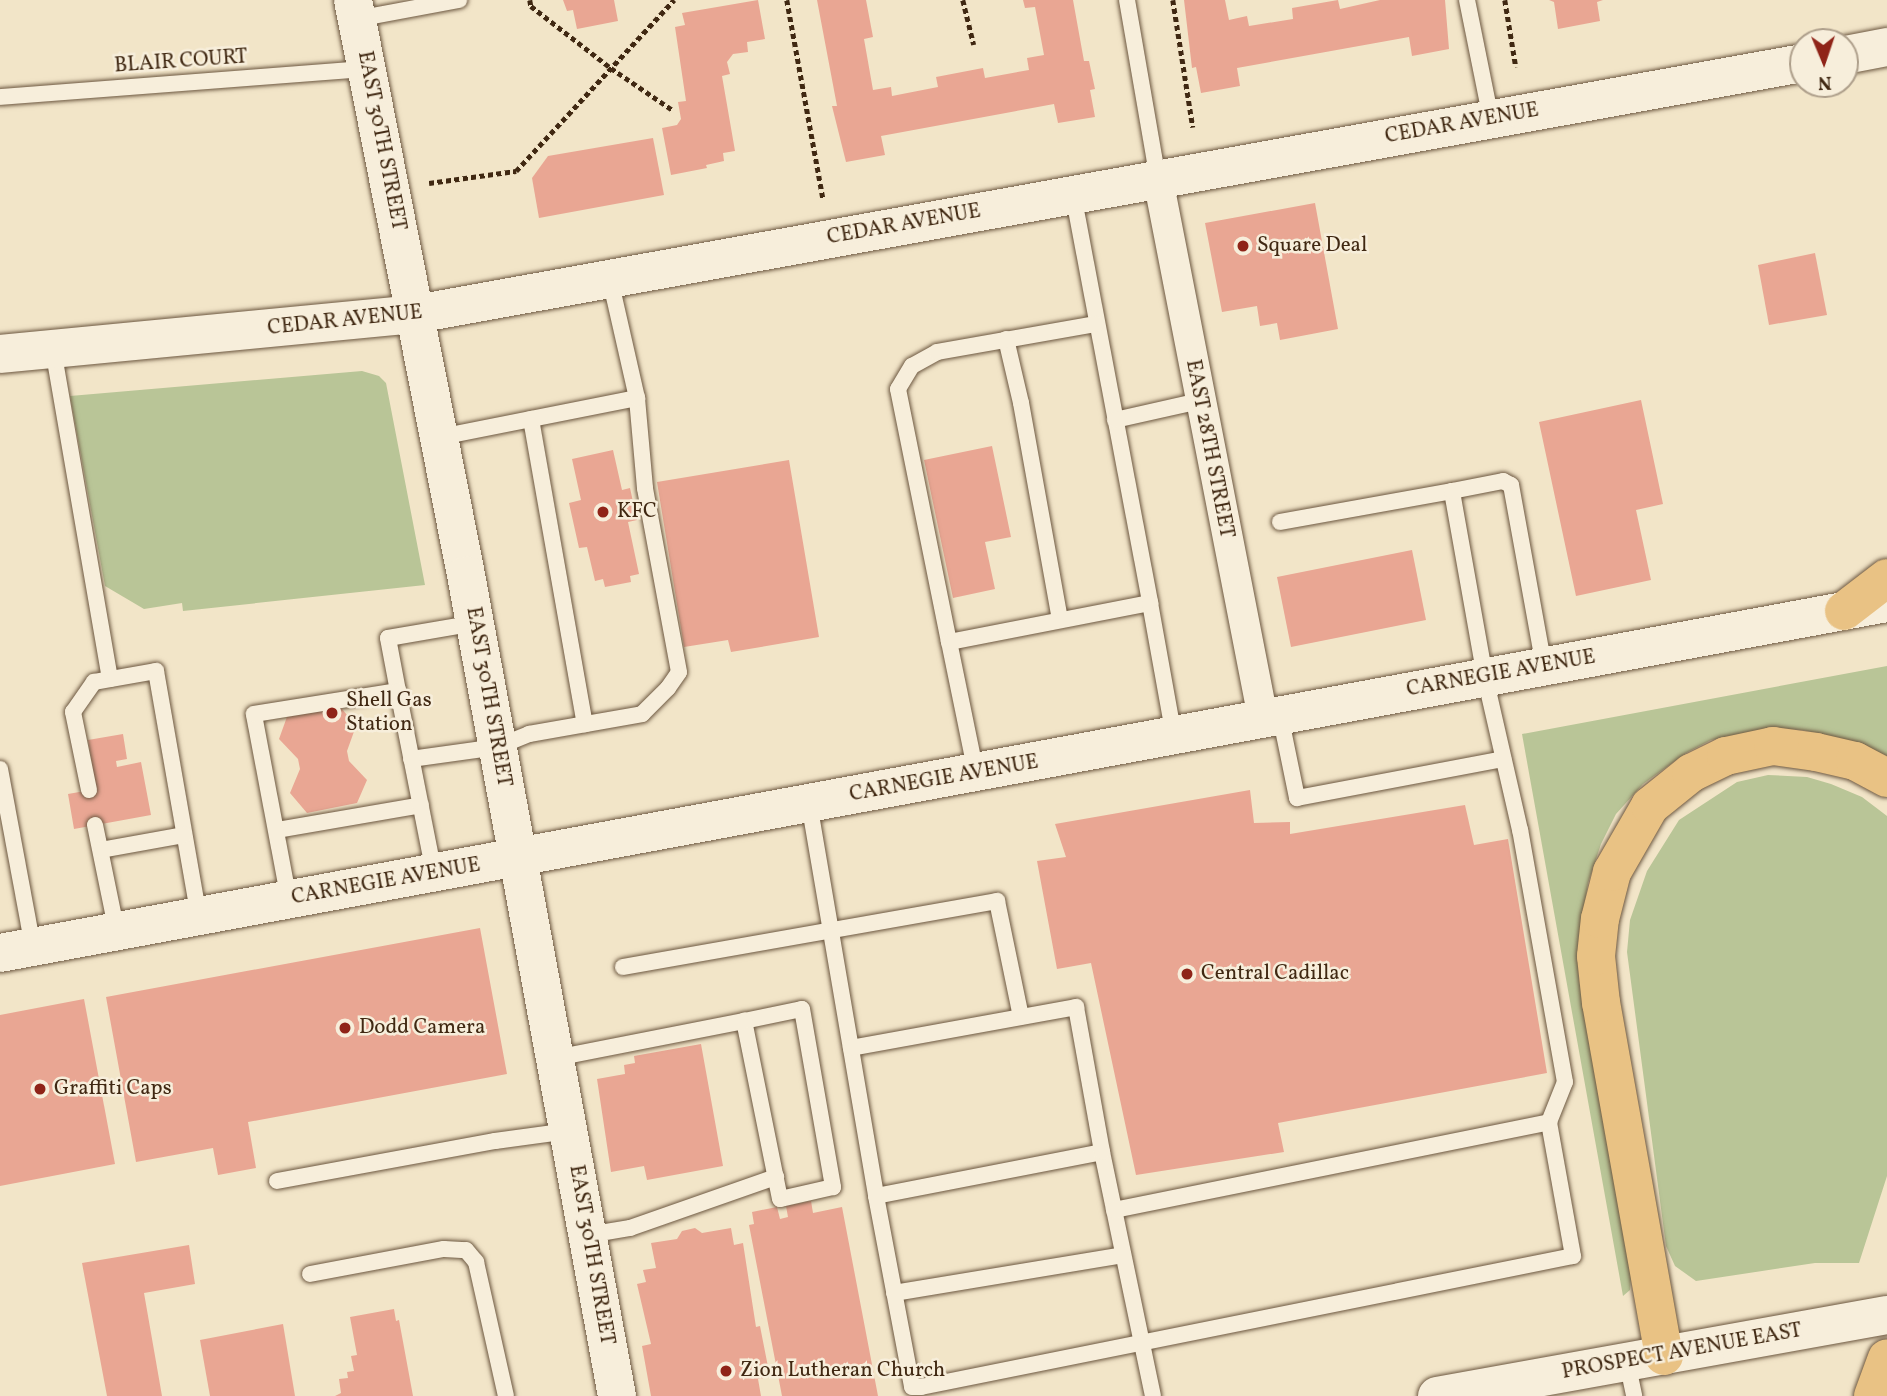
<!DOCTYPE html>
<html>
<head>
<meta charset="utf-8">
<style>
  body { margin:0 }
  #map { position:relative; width:1887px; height:1396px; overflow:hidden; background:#f2e5c8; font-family:Vollkorn,serif }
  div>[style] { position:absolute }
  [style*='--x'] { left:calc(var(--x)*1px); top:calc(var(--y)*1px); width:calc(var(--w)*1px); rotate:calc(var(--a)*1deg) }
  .green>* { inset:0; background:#b9c597 }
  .building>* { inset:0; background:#e9a693 }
  .path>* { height:4.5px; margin-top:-2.25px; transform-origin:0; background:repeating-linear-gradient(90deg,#402812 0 5px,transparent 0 8.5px) }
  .roads { filter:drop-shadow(0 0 2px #6c5740) drop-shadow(0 0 2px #6c5740) }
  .service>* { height:16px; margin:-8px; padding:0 8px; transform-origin:8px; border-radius:8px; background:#f7eedb }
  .minor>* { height:30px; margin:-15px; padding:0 15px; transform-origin:15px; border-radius:15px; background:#f7eedb }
  .tertiary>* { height:38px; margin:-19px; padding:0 19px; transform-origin:19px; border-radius:19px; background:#f7eedb }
  .secondary>* { height:38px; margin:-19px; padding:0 19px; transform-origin:19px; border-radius:19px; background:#f7eedb }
  .motorway>* { height:38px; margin:-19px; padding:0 19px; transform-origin:19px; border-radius:19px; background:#e9c284 }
  .dots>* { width:19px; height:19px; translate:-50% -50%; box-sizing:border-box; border:4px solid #f7eedb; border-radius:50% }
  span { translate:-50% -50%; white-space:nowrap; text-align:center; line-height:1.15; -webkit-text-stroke:5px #f7eedb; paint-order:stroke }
  .street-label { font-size:21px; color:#402812 }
  .poi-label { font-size:21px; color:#402812 }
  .left { translate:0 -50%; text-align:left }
  .north { position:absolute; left:1789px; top:28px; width:70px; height:70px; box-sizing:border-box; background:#f7eedb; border:2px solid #ae9f8b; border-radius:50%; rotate:178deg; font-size:19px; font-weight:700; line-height:28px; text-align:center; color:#402812 }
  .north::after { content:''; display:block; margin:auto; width:24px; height:32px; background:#8f2418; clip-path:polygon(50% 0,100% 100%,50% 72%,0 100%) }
</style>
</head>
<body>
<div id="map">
  <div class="green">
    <i style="clip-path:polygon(362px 371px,379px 376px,386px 383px,425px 585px,183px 611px,182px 603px,144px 609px,105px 586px,70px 396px)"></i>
    <i style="clip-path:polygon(1887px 666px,1887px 756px,1859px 743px,1803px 730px,1776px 729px,1711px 740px,1686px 753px,1643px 784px,1616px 814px,1601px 844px,1588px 883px,1578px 947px,1579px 980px,1631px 1277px,1630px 1290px,1623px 1296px,1522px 734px)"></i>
    <i style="clip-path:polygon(1768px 775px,1807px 777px,1831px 784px,1862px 797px,1887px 816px,1887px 1176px,1859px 1263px,1815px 1263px,1696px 1281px,1675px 1266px,1666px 1246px,1627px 952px,1630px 920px,1647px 871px,1679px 820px,1737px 782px)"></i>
  </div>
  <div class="building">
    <i style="clip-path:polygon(563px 0,614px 0,618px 21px,577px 29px,573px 10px,567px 11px)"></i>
    <i style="clip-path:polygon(758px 0,765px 39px,747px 42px,748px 52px,733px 54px,727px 62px,730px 74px,722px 76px,735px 151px,723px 153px,724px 161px,706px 165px,707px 168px,671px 175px,662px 128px,677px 125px,681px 119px,678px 102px,686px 101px,675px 27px,685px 25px,682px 13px)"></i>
    <i style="clip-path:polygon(817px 0,866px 0,873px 37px,864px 39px,873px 90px,891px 87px,892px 96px,938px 87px,936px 77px,983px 68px,985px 78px,1029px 70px,1027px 58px,1044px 55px,1035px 7px,1025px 8px,1023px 0,1073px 0,1084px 61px,1089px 61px,1095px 89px,1090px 90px,1095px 117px,1058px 123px,1054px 104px,881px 136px,885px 155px,846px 162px,832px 106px,837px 106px)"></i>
    <i style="clip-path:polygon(1184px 0,1225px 0,1229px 20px,1247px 16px,1249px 26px,1293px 19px,1292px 8px,1338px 0,1340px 9px,1380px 0,1445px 0,1449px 49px,1412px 56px,1409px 37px,1237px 68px,1240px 86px,1201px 93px,1196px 67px,1192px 68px)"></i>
    <i style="clip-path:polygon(1549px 0,1603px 0,1597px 2px,1600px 21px,1558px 29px,1554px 2px)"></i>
    <i style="clip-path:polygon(653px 138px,664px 195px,539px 218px,532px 178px,548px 156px)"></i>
    <i style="clip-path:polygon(1315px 203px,1338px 329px,1280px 340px,1277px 323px,1260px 326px,1257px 306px,1222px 312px,1205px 223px)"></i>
    <i style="clip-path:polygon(1815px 253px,1827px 315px,1769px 325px,1758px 265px)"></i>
    <i style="clip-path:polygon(1641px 400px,1663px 504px,1636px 510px,1651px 580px,1576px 596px,1539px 422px)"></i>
    <i style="clip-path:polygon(992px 446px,1011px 537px,985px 542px,995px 589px,953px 598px,924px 460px)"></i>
    <i style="clip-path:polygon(613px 450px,622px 490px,630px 488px,637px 520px,628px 522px,639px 574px,630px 576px,631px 582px,605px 587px,603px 579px,595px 581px,587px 547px,579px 548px,569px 503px,581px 500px,572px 459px)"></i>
    <i style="clip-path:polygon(789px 460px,819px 637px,731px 652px,728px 640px,684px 647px,657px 482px)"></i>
    <i style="clip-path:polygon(1412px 550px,1426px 620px,1291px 647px,1277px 577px)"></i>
    <i style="clip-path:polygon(338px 704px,356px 726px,347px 751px,349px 761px,367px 780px,357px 803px,307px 813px,290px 793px,300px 769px,298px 759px,279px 739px,288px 714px)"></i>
    <i style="clip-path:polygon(123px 734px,127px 759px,116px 761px,117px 767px,141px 762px,151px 815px,74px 829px,68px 794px,96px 789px,88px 740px)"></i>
    <i style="clip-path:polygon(1250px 790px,1254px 823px,1290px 822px,1290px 834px,1465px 805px,1474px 845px,1508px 839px,1547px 1073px,1278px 1123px,1284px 1152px,1136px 1175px,1091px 963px,1057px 969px,1037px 861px,1066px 857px,1055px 824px)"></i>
    <i style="clip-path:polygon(480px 928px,507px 1074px,248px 1122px,256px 1168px,218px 1175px,213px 1148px,136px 1162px,106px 997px)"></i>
    <i style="clip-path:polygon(84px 999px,115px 1164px,0 1186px,0 1015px)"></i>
    <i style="clip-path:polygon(701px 1044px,723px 1166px,647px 1180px,644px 1166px,611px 1172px,597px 1079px,625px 1074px,624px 1065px,635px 1063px,634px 1056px)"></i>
    <i style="clip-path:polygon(811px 1201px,813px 1213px,842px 1207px,878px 1396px,782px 1396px,749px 1225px,754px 1224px,752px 1212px,777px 1207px,780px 1219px,788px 1217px,786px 1206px)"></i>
    <i style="clip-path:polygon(695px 1228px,702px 1233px,731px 1228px,734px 1245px,743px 1243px,756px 1327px,760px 1326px,770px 1377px,758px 1379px,761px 1396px,651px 1396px,642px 1346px,651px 1344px,637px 1284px,646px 1282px,643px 1270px,656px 1268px,651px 1243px,677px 1239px,682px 1231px)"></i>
    <i style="clip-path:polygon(189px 1245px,195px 1284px,144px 1293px,162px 1396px,107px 1396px,82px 1263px)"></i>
    <i style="clip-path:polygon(394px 1309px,396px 1321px,399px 1320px,413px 1396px,335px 1396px,341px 1393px,339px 1379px,348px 1378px,347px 1372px,354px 1371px,351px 1356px,357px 1355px,350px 1317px)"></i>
    <i style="clip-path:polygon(283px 1324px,295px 1396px,210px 1396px,200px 1340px)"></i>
  </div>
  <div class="path">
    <i style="--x:530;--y:0;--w:6;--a:81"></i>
    <i style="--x:531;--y:6;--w:101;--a:37.8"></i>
    <i style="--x:611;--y:68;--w:76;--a:34.3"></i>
    <i style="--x:787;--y:0;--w:201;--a:79.7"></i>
    <i style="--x:963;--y:0;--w:46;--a:76.3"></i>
    <i style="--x:1173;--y:0;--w:129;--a:81.1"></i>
    <i style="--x:1505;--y:0;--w:68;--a:80.7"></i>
    <i style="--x:429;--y:183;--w:88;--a:-7.9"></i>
    <i style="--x:516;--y:171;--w:233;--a:-47.3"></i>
  </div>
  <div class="roads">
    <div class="service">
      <i style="--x:1127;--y:0;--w:182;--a:80.2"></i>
      <i style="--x:1467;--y:0;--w:121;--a:78.6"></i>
      <i style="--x:357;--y:19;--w:104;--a:-10.6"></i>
      <i style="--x:0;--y:97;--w:367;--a:-4.4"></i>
      <i style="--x:1073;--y:194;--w:416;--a:79.3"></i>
      <i style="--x:1006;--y:339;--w:66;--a:76.8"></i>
      <i style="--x:1021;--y:403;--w:220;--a:79.8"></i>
      <i style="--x:53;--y:349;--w:335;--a:80.2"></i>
      <i style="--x:531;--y:419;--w:310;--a:80"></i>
      <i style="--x:1115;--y:420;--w:86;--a:-12.7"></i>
      <i style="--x:440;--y:437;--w:201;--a:-11.2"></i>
      <i style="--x:1280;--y:522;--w:175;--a:-10.2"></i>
      <i style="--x:949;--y:642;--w:258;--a:-101.4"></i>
      <i style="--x:898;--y:389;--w:27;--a:-59"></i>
      <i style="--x:912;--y:366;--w:29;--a:-29"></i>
      <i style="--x:937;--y:352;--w:161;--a:-10"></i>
      <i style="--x:398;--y:691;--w:54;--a:-100.7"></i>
      <i style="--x:388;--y:638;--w:88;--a:-9.8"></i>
      <i style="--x:1280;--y:715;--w:85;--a:78.4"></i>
      <i style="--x:1297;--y:798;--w:210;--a:-10.7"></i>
      <i style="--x:411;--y:759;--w:87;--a:-7.9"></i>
      <i style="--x:497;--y:747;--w:35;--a:-22"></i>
      <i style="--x:529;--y:734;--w:115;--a:-10"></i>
      <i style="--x:642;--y:714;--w:37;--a:-45"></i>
      <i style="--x:668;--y:688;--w:19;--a:-55"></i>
      <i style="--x:679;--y:672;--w:187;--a:-100.5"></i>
      <i style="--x:645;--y:488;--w:90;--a:-95.1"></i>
      <i style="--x:637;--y:398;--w:122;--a:-102.8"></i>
      <i style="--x:0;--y:769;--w:181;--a:79.5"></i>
      <i style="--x:976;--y:773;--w:134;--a:-101.6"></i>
      <i style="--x:949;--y:642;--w:205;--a:-11"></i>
      <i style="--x:1150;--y:603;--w:135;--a:79.8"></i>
      <i style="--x:89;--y:790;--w:80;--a:-101.6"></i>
      <i style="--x:73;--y:712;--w:37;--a:-55"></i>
      <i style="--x:94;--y:682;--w:63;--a:-10.1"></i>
      <i style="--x:156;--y:671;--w:250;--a:80.1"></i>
      <i style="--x:809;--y:803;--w:399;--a:80.3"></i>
      <i style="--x:876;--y:1196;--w:230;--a:-11"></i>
      <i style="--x:1102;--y:1152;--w:249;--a:78.2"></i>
      <i style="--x:95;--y:825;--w:109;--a:78.4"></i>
      <i style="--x:277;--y:830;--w:146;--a:-9.8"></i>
      <i style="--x:101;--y:850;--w:84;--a:-10.2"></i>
      <i style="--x:289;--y:900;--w:189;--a:-100.7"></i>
      <i style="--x:254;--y:714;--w:146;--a:-9.1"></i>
      <i style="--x:398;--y:691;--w:186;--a:78.8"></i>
      <i style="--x:623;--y:967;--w:380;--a:-10"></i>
      <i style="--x:997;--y:901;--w:118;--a:78.3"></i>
      <i style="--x:802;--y:1009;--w:181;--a:80.1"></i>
      <i style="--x:833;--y:1187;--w:54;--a:167.2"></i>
      <i style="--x:780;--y:1199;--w:182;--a:-101.4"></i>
      <i style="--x:744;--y:1021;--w:59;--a:-11.7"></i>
      <i style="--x:851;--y:1048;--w:229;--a:-10.3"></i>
      <i style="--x:1076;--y:1007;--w:147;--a:79.8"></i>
      <i style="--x:555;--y:1058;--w:193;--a:-11.1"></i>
      <i style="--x:277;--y:1181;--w:222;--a:-10.4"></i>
      <i style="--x:495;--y:1141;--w:74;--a:-7.8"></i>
      <i style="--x:876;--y:1196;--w:194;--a:79.3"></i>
      <i style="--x:912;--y:1387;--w:9;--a:0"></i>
      <i style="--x:921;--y:1387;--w:665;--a:-11.36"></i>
      <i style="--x:1573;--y:1256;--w:136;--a:-100.2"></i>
      <i style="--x:1114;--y:1210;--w:444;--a:-11.4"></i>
      <i style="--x:1549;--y:1122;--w:43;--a:-68.2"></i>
      <i style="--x:1565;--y:1082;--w:256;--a:-100.1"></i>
      <i style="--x:1520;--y:830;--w:157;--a:-102.9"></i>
      <i style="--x:1485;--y:677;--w:189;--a:-100.1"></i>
      <i style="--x:1452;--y:491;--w:52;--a:-11.1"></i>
      <i style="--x:1503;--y:481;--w:9;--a:27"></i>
      <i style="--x:1511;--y:485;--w:184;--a:79.7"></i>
      <i style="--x:588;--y:1235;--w:43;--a:-9.5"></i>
      <i style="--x:630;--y:1228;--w:155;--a:-19.3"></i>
      <i style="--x:310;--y:1274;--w:136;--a:-10.6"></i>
      <i style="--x:444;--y:1249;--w:22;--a:3"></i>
      <i style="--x:466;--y:1250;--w:16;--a:50"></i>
      <i style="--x:476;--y:1262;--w:137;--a:77.4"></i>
      <i style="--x:894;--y:1293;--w:232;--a:-9.4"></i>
      <i style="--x:1627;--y:1362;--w:35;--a:78"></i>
    </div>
    <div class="minor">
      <i style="--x:1158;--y:179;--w:549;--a:78.98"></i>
    </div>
    <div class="tertiary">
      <i style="--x:1845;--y:55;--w:43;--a:-10.8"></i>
      <i style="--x:0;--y:354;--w:418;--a:-5.5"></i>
      <i style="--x:416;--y:314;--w:1410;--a:-10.26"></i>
      <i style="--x:1437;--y:1396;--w:457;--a:-10.2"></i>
    </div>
    <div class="secondary">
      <i style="--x:353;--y:0;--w:586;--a:78.88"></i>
      <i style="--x:466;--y:575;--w:835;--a:79.58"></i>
      <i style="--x:0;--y:953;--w:1919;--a:-10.51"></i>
    </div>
    <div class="motorway">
      <i style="--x:1844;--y:611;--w:54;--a:-37.5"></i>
      <i style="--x:1664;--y:1356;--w:359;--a:-100.1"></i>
      <i style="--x:1601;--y:1003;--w:47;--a:-96.1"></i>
      <i style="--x:1596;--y:956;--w:37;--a:-84"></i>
      <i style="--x:1600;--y:919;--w:49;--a:-75.7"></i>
      <i style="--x:1612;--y:872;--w:76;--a:-60.1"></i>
      <i style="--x:1650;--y:806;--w:53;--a:-38.8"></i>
      <i style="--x:1691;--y:773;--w:39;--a:-26"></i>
      <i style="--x:1726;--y:756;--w:48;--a:-12"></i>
      <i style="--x:1773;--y:746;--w:43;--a:7.9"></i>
      <i style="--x:1816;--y:752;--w:40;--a:13"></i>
      <i style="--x:1855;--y:761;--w:36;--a:28"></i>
      <i style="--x:1873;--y:1396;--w:40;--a:-69.8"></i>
    </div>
  </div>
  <div class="dots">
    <i style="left:1243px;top:246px;background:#8f2418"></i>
    <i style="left:603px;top:512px;background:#8f2418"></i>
    <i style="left:332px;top:713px;background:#8f2418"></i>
    <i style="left:1187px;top:974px;background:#8f2418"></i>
    <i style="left:345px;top:1028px;background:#8f2418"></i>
    <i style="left:40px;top:1089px;background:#8f2418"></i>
    <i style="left:726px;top:1371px;background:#8f2418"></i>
  </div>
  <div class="street-label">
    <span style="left:181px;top:62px;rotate:-4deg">BLAIR COURT</span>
    <span style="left:1462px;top:124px;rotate:-10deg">CEDAR AVENUE</span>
    <span style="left:381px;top:141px;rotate:79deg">EAST 30TH STREET</span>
    <span style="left:904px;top:225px;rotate:-10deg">CEDAR AVENUE</span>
    <span style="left:345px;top:321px;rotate:-6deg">CEDAR AVENUE</span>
    <span style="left:1209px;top:449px;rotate:79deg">EAST 28TH STREET</span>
    <span style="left:1501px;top:674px;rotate:-10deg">CARNEGIE AVENUE</span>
    <span style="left:488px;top:697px;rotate:80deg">EAST 30TH STREET</span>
    <span style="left:944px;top:779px;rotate:-10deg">CARNEGIE AVENUE</span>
    <span style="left:386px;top:882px;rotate:-10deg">CARNEGIE AVENUE</span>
    <span style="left:591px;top:1255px;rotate:80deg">EAST 30TH STREET</span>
    <span style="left:1682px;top:1352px;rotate:-10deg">PROSPECT AVENUE EAST</span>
  </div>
  <div class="poi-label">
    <span class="left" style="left:1257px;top:246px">Square Deal</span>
    <span class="left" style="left:617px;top:512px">KFC</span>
    <span class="left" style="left:346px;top:713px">Shell Gas<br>Station</span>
    <span class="left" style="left:1201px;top:974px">Central Cadillac</span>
    <span class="left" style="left:359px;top:1028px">Dodd Camera</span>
    <span class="left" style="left:54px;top:1089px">Graffiti Caps</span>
    <span class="left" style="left:740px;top:1371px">Zion Lutheran Church</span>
  </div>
  <div class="north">N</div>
</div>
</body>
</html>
